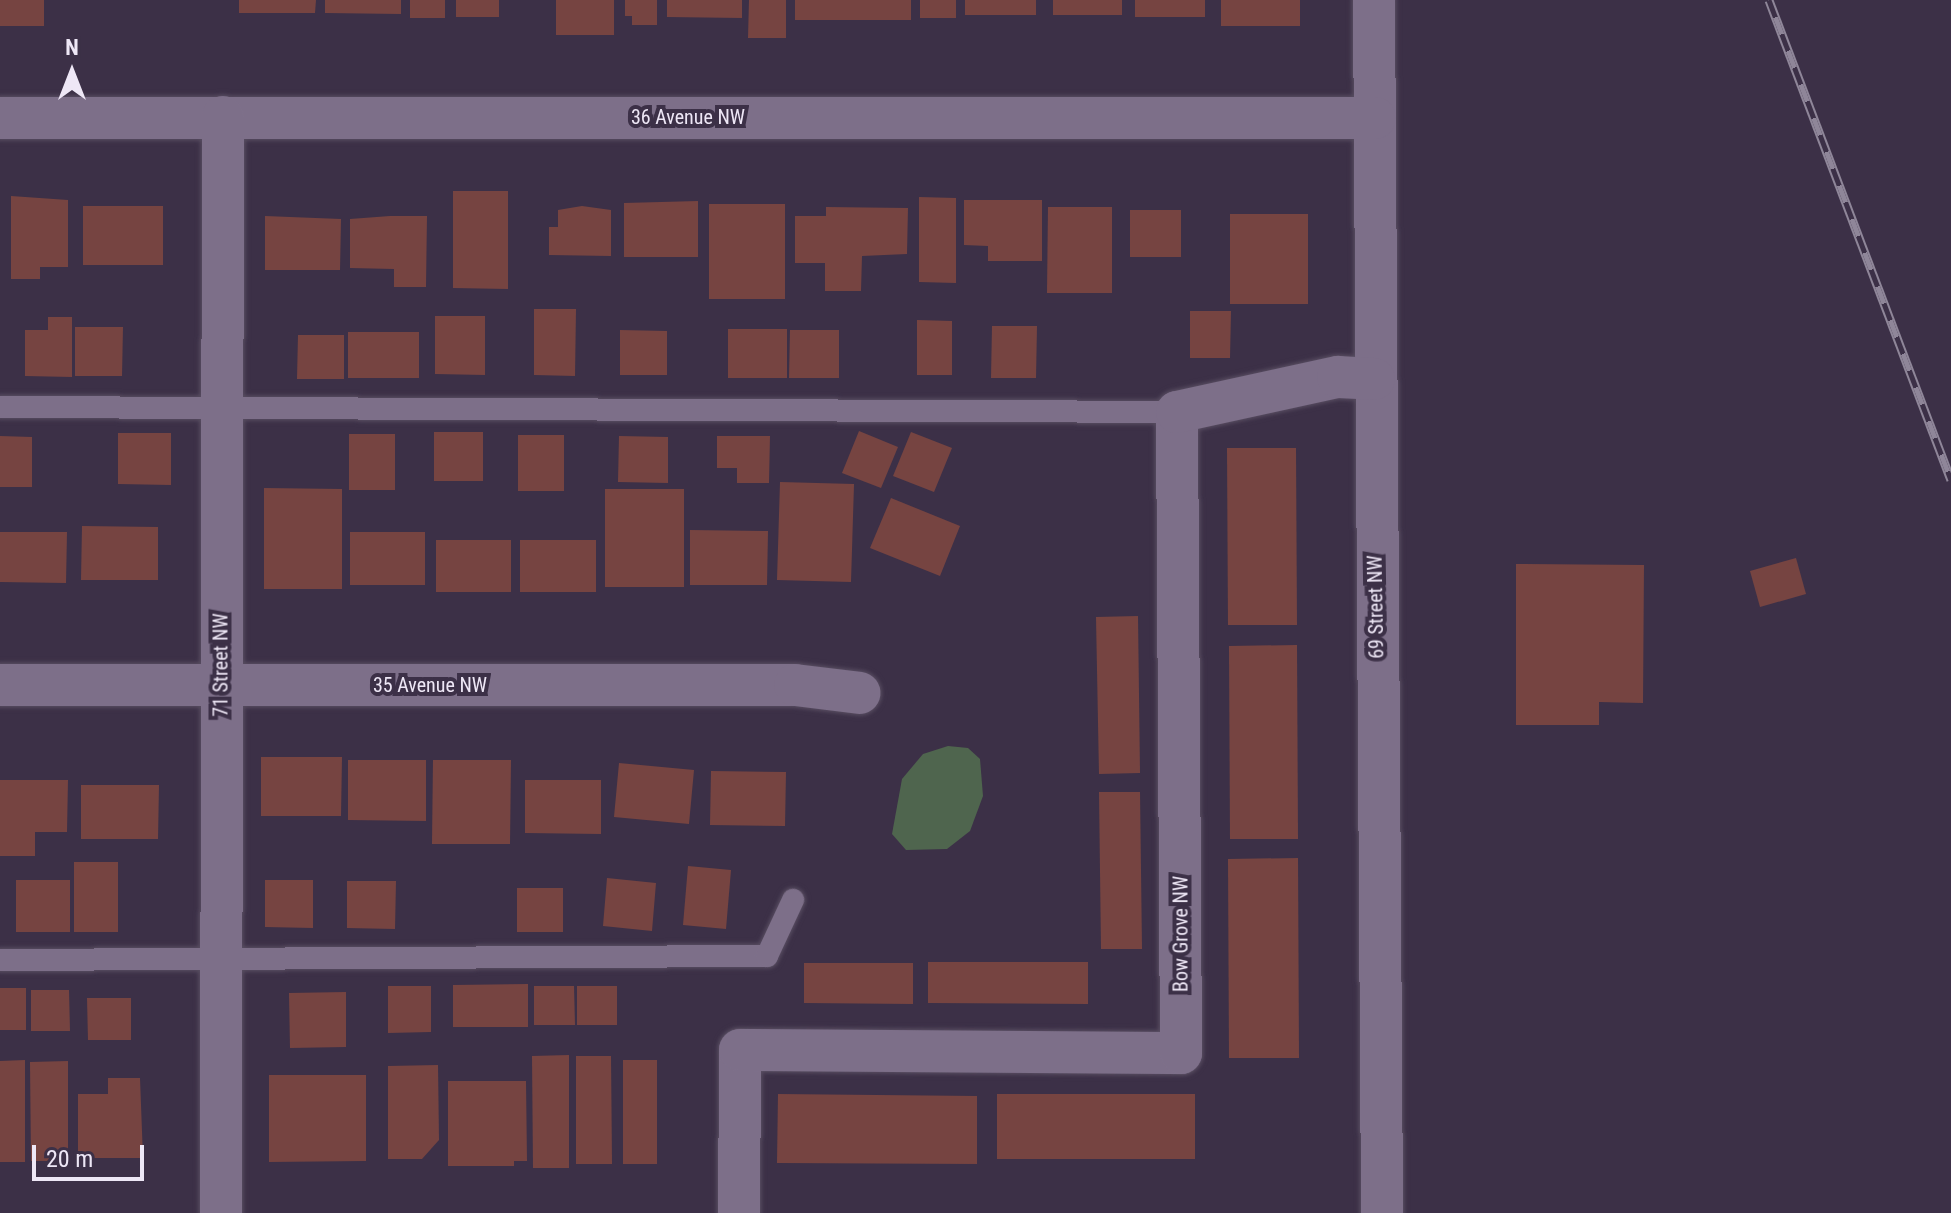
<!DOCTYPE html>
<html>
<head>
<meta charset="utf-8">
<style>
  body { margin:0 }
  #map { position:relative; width:1951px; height:1213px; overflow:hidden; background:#3c3047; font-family:"Roboto Condensed",sans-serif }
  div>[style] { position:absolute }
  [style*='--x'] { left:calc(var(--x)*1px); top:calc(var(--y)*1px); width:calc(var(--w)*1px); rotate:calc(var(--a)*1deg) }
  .green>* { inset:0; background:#4f654e }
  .building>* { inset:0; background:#764441 }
  .roads { filter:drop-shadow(0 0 2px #584d61) drop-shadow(0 0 2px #584d61) }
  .service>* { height:22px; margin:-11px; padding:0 11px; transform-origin:11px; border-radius:11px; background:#7d6f89 }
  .minor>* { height:42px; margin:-21px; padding:0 21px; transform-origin:21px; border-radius:21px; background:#7d6f89 }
  .rail>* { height:9px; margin-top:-4.5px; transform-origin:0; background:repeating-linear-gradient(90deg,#3c3047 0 18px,#8f8699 0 36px); box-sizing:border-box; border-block:2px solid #8f8699 }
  span { translate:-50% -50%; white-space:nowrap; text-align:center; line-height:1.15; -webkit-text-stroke:8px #3c3047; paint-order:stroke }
  .street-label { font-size:20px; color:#eee7f6 }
  .north { position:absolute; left:32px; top:32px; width:80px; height:80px; -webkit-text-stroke:6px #3c3047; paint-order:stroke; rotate:0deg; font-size:22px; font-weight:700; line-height:32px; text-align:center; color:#eee7f6 }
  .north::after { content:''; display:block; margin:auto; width:28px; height:36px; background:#eee7f6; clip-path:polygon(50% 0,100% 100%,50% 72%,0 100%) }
  .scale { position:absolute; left:32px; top:1145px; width:112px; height:36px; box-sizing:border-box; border:4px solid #eee7f6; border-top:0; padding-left:10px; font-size:24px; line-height:28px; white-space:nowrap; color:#eee7f6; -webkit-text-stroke:6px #3c3047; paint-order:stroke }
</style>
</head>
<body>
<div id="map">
  <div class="green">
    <i style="clip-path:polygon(948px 746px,968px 748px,980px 759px,983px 796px,970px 831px,947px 849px,906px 850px,892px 834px,902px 779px,923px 754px)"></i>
  </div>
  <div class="building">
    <i style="clip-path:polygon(0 0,44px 0,44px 26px,0 26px)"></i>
    <i style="clip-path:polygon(239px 0,316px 0,315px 13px,239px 13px)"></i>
    <i style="clip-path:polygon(325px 0,401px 0,401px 14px,325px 13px)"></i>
    <i style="clip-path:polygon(410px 0,445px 0,445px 18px,410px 18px)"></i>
    <i style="clip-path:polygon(456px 0,499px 0,499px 17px,456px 17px)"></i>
    <i style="clip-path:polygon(556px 0,614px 0,614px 35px,556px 35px)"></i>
    <i style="clip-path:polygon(625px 0,657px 0,657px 25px,632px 25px,632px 16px,625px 16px)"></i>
    <i style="clip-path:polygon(667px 0,742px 0,742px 18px,667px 17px)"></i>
    <i style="clip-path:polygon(749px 0,786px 0,786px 38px,748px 38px)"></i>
    <i style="clip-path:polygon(795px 0,911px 0,911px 20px,795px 20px)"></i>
    <i style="clip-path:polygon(920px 0,956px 0,956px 18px,920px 18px)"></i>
    <i style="clip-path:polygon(965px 0,1036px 0,1036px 15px,965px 15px)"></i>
    <i style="clip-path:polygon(1053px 0,1122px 0,1122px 15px,1053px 15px)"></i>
    <i style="clip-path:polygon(1135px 0,1205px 0,1205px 17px,1135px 17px)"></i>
    <i style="clip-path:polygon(1221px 0,1300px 0,1300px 26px,1221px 26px)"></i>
    <i style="clip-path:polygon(453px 191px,508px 191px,508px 289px,453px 288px)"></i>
    <i style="clip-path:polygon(11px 196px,68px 200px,68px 267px,40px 267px,40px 279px,11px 279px)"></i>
    <i style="clip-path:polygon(919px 197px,956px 198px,956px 283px,919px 282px)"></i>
    <i style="clip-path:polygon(964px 200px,1042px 200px,1042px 261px,988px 261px,988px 246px,964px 245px)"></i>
    <i style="clip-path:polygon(698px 201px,698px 257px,624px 257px,624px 203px)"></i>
    <i style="clip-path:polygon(709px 204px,785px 204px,785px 299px,709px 299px)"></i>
    <i style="clip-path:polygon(83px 206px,163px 206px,163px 265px,83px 265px)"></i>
    <i style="clip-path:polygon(582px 206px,611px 210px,611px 256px,549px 255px,549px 227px,558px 227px,558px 210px)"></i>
    <i style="clip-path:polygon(826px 207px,908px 208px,907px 254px,862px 256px,861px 291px,825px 291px,825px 263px,795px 263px,795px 216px,826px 216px)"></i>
    <i style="clip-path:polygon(1048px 207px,1112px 207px,1112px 293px,1047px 293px)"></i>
    <i style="clip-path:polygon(1130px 210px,1181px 210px,1181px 257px,1130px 257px)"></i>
    <i style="clip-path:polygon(1230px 214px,1308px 214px,1308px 304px,1230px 304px)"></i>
    <i style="clip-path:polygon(265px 216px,341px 219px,340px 270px,265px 270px)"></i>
    <i style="clip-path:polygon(390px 216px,427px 216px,426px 287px,394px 287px,394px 269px,350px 268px,350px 219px)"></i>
    <i style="clip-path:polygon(534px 309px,576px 309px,575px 376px,534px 375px)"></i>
    <i style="clip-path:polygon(1190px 311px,1231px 311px,1230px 358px,1190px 358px)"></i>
    <i style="clip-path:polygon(435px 316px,485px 316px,485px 375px,435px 374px)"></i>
    <i style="clip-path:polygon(48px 317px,72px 317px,72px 377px,25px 376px,25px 330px,48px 330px)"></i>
    <i style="clip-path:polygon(917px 320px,952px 321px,952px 375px,917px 375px)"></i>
    <i style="clip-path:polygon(992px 326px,1037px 326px,1036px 378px,991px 378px)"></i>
    <i style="clip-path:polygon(75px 327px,123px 327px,122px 376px,75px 376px)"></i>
    <i style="clip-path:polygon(728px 329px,787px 329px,787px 378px,728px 378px)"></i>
    <i style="clip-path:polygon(620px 330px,667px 331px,667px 375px,620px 375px)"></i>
    <i style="clip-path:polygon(790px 330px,839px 330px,839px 378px,789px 378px)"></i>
    <i style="clip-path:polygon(348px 332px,419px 332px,419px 378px,348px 378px)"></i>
    <i style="clip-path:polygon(298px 335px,344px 335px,344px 379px,297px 379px)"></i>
    <i style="clip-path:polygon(859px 431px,898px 447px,881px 488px,842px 473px)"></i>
    <i style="clip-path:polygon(434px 432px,483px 432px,483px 481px,434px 481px)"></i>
    <i style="clip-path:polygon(911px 432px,952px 448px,934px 492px,893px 476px)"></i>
    <i style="clip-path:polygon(118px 433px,171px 433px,171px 485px,118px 484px)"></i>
    <i style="clip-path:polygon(349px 434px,395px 434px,395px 490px,349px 490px)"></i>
    <i style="clip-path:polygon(518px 435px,564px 435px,564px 491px,518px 491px)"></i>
    <i style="clip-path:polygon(0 436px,32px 437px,32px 487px,0 487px)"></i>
    <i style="clip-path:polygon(619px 436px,668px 437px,668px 483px,618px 482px)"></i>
    <i style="clip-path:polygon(717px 436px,770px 436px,769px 483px,737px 483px,737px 468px,717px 468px)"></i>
    <i style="clip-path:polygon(1227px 448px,1296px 448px,1297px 625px,1228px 625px)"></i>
    <i style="clip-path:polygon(780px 482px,854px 484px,851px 582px,777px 580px)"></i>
    <i style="clip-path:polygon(264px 488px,342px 489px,342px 589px,264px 589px)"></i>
    <i style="clip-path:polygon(605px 489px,684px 489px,684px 587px,605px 587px)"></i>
    <i style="clip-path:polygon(891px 498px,960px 526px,940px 576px,870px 548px)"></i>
    <i style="clip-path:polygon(82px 526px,158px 527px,158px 580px,81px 580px)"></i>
    <i style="clip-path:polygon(690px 530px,768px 531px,767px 585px,690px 585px)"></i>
    <i style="clip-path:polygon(0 532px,67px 532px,66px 583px,0 582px)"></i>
    <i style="clip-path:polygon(350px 532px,425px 532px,425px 585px,350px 585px)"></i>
    <i style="clip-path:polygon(436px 540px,511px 540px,511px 592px,436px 592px)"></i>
    <i style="clip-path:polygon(520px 540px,596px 540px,596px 592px,520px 592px)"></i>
    <i style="clip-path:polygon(1796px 558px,1806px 594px,1760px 607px,1750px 571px)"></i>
    <i style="clip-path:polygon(1516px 564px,1644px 565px,1643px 703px,1599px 702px,1599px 725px,1516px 725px)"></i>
    <i style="clip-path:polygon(1138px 616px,1140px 773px,1099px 774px,1096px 617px)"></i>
    <i style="clip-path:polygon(1297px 645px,1298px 839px,1230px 839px,1229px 646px)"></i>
    <i style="clip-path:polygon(261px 757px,342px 757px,341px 816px,261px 816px)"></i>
    <i style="clip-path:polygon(348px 760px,426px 760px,426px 821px,348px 820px)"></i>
    <i style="clip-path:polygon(433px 760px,511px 760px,510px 844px,432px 844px)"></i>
    <i style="clip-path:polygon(619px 763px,694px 770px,689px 824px,614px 817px)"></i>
    <i style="clip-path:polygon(711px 771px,786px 772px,785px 826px,710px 825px)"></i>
    <i style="clip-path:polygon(0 780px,68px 780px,67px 832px,35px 832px,35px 856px,0 856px)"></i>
    <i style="clip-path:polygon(525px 780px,601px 780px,601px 834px,525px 833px)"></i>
    <i style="clip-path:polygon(81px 785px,159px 785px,158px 839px,81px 839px)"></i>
    <i style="clip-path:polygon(1099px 792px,1140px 792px,1142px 949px,1101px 949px)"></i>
    <i style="clip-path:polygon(1298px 858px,1299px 1058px,1229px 1058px,1228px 859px)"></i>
    <i style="clip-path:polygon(74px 862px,118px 862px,118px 932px,74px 932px)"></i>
    <i style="clip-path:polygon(688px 866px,731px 870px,726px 929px,683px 925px)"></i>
    <i style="clip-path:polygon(607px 878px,656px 883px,652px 931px,603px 926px)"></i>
    <i style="clip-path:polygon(16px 880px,70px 880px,70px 932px,16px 932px)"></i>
    <i style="clip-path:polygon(265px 880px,313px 880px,313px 928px,265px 927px)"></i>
    <i style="clip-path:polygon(347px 881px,396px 881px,395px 929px,347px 928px)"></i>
    <i style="clip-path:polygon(517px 888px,563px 888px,563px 932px,517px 932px)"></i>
    <i style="clip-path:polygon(928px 962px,1088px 962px,1088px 1004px,928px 1003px)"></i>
    <i style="clip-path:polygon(804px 963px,913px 963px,913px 1004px,804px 1003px)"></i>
    <i style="clip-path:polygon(528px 984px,528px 1027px,453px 1027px,453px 985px)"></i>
    <i style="clip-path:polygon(388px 986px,431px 986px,431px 1032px,388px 1033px)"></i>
    <i style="clip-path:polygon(534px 986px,574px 986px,575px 1025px,534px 1025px)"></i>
    <i style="clip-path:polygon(577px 986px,617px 986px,617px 1025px,577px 1025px)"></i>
    <i style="clip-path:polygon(0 988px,26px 988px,26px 1030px,0 1030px)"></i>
    <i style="clip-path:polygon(31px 990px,69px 990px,70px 1031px,31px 1031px)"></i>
    <i style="clip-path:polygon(346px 992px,346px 1047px,290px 1048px,289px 993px)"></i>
    <i style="clip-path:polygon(87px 998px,131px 998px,131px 1040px,88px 1040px)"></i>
    <i style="clip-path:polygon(569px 1055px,569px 1168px,533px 1168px,532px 1056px)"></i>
    <i style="clip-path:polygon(576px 1056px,611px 1056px,612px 1164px,576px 1164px)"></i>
    <i style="clip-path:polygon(25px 1060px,25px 1162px,0 1162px,0 1061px)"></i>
    <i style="clip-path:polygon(623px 1060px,657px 1060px,657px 1164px,623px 1164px)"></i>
    <i style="clip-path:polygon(68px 1061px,68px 1161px,31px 1161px,30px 1062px)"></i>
    <i style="clip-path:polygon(438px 1065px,439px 1140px,422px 1159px,388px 1159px,388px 1066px)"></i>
    <i style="clip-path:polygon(269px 1075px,366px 1075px,366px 1161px,269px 1162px)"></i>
    <i style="clip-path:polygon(108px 1078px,140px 1078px,143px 1158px,78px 1158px,78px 1094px,108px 1094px)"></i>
    <i style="clip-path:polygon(448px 1081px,526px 1081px,527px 1161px,514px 1161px,514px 1166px,448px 1166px)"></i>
    <i style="clip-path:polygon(778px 1094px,977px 1096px,977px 1164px,777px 1163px)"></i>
    <i style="clip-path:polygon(997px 1094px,1195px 1094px,1195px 1159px,997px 1159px)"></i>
  </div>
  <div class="roads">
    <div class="service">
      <i style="--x:0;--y:407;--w:1177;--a:0.24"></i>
      <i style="--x:0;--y:960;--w:767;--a:-0.3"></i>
      <i style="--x:767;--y:956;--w:62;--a:-65.1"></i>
    </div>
    <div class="minor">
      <i style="--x:1374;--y:0;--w:1213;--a:89.62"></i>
      <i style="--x:0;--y:118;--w:1375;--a:0"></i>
      <i style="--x:0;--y:685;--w:795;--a:0"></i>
      <i style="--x:795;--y:685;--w:65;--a:7"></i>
      <i style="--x:221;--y:1213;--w:1096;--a:-89.9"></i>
      <i style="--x:739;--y:1213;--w:163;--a:-89.6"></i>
      <i style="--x:740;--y:1050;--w:441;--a:0.4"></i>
      <i style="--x:1181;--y:1053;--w:641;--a:-90.36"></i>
      <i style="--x:1177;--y:412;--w:165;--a:-12.3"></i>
      <i style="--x:1338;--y:377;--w:36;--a:3"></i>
    </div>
  </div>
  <div class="rail">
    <i style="--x:1769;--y:0;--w:513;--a:69.23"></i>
  </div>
  <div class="street-label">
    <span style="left:688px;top:117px">36 Avenue NW</span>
    <span style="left:1376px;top:607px;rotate:-91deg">69 Street NW</span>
    <span style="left:221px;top:665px;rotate:-90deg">71 Street NW</span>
    <span style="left:430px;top:685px">35 Avenue NW</span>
    <span style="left:1181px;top:934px;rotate:-90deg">Bow Grove NW</span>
  </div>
  <div class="north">N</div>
  <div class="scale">20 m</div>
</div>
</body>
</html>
